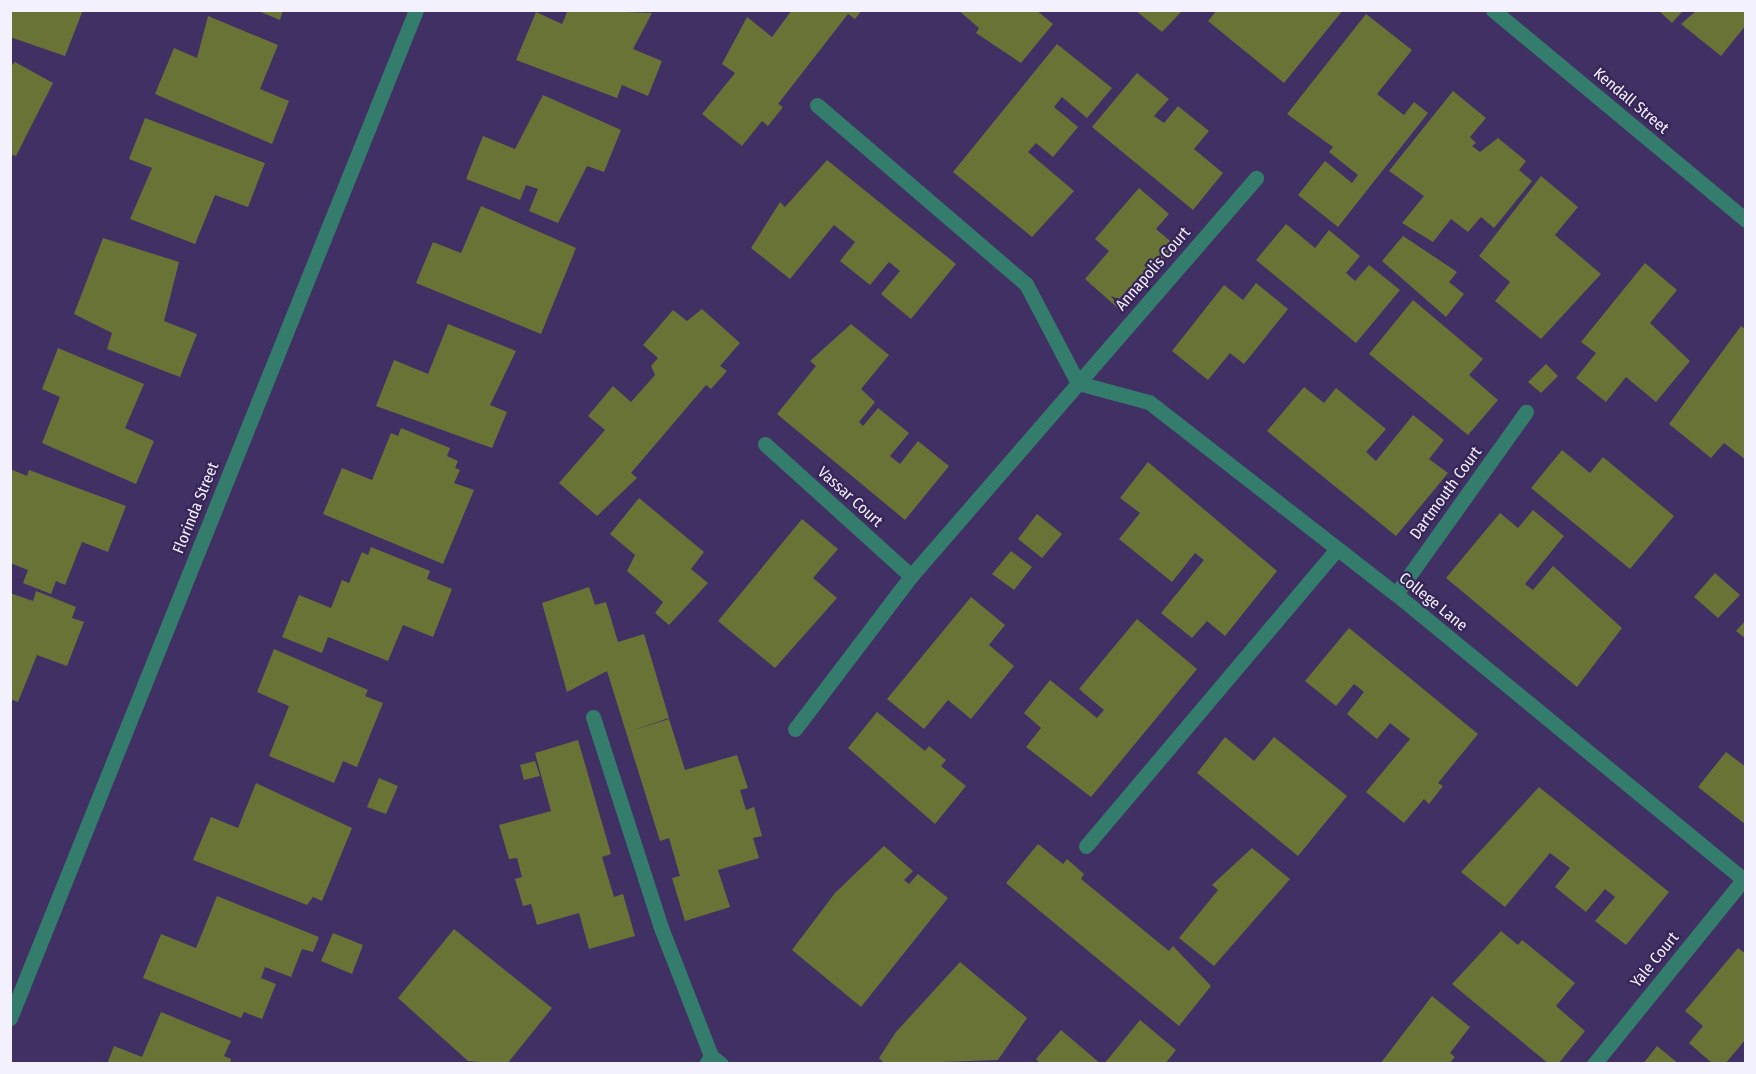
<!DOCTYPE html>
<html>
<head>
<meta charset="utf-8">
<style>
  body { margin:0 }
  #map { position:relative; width:1756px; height:1074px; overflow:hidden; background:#403063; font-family:"Fira Sans Condensed",sans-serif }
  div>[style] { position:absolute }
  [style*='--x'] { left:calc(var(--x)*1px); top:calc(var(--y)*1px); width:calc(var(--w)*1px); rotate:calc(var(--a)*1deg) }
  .building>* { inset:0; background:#6a7336 }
  .service>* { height:15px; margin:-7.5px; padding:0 7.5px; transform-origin:7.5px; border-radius:7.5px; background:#347c6c }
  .minor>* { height:15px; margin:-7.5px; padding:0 7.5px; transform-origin:7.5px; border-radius:7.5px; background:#347c6c }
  span { translate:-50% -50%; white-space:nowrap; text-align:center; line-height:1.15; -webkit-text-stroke:4.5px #362657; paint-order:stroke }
  .street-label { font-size:16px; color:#f4f1fe }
  .frame { position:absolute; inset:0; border:12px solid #f4f1fe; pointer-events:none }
</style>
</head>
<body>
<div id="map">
  <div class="building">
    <i style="clip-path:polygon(10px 10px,83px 10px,65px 56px,10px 37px)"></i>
    <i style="clip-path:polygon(256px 10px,283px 10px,280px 20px)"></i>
    <i style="clip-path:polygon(568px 10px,652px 13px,633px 49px,662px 61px,648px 96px,622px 85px,617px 98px,516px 60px,536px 12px,562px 24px)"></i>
    <i style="clip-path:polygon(792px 10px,862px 10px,855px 19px,848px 14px,778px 104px,783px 107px,768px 126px,762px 121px,742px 146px,702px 114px,735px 73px,722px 64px,747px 17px,772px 37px)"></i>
    <i style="clip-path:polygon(958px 10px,1036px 10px,1053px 24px,1021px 63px,976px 33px,979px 28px)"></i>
    <i style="clip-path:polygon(1135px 10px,1183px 10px,1162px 32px)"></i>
    <i style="clip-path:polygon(1217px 10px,1268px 11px,1343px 10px,1284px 83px,1208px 21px)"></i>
    <i style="clip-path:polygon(1658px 10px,1680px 10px,1682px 12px,1672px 23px)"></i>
    <i style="clip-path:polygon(1697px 10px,1746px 10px,1746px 25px,1721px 56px,1681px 24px)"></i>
    <i style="clip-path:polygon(1366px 14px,1412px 50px,1377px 94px,1404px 115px,1414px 102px,1428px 113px,1338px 227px,1298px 195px,1325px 161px,1352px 183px,1358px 175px,1329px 152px,1333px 147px,1287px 114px)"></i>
    <i style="clip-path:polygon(208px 16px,278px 45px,260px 89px,289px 101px,272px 144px,155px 94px,174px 48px,197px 58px)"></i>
    <i style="clip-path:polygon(1057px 44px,1112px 88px,1087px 118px,1062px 97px,1054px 107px,1078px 127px,1053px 157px,1036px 143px,1028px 152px,1074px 191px,1032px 237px,953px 172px)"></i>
    <i style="clip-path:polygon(15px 62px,53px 83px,16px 156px,10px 154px,10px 67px)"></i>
    <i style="clip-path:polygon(1137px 73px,1169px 99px,1154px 116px,1164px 123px,1178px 106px,1209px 131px,1194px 149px,1223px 173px,1193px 210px,1092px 127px)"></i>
    <i style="clip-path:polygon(1453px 91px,1486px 118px,1470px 137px,1476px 143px,1472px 146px,1480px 152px,1498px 138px,1526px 161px,1519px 170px,1532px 181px,1494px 228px,1481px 217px,1468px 232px,1451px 219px,1433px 242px,1402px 223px,1424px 196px,1389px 171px)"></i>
    <i style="clip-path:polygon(543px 95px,621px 130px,604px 172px,587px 166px,558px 223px,529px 211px,538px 189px,526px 185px,520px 200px,466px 179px,483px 136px,515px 149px)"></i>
    <i style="clip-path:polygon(145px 118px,265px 163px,248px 207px,215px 195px,195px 244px,130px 219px,152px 168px,129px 159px)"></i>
    <i style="clip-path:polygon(827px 160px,956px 264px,911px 319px,881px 294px,900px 271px,889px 262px,870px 285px,840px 261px,855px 242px,834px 225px,790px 279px,751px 248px,780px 202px,785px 207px)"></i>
    <i style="clip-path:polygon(1541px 176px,1578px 207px,1555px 235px,1601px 274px,1541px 339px,1495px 301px,1510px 282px,1479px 256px)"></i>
    <i style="clip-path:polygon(1139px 188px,1169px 214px,1156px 229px,1175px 245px,1120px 310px,1085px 279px,1109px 251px,1095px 239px)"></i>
    <i style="clip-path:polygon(481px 206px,576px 248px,541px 334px,416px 283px,433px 242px,461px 253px)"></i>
    <i style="clip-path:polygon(1286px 224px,1315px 248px,1329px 230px,1360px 256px,1346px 273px,1355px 281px,1369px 265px,1400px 290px,1356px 343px,1256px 260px)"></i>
    <i style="clip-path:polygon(1403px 236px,1457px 272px,1449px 282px,1464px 294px,1446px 317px,1382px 261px)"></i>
    <i style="clip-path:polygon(103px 238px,179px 262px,164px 321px,197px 334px,180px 377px,107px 349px,112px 333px,74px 314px)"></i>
    <i style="clip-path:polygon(1645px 263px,1677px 290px,1650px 323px,1690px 361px,1656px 402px,1626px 377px,1606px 402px,1576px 378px,1596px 353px,1581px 342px)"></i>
    <i style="clip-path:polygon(1256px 283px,1288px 309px,1244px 364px,1230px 353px,1208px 380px,1172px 351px,1224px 285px,1243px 300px)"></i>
    <i style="clip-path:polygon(1413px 300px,1483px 359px,1469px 375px,1498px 400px,1468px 435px,1369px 354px)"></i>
    <i style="clip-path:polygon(702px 309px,740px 343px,720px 366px,727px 371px,711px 389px,706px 385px,631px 473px,637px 478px,597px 516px,559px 483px,605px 430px,588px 416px,613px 386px,631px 402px,655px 375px,651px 366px,658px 358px,643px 345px,673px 310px,687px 321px)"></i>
    <i style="clip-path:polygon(448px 324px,516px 351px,490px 405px,507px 412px,492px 448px,376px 406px,394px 360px,428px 374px)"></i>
    <i style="clip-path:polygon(851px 324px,889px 355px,861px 389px,875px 402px,859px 422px,863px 426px,878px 408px,909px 433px,890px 456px,900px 464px,918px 441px,949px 466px,905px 520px,777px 414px,816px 366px,810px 361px)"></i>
    <i style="clip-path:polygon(1741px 326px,1746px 330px,1746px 460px,1724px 443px,1711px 458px,1669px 424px)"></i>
    <i style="clip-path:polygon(58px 348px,144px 384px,125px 428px,154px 441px,136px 484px,42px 443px,60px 397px,42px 389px)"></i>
    <i style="clip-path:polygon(1546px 364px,1558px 376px,1541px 393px,1528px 382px)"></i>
    <i style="clip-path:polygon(1304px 387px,1324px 403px,1336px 388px,1386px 429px,1366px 452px,1376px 461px,1413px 415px,1444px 440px,1429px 459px,1448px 473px,1396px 536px,1267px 431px)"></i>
    <i style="clip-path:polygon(401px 428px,450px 448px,447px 456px,458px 461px,455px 468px,460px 470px,454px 483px,474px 490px,443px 564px,323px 514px,342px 468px,372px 480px,391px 433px,398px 436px)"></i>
    <i style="clip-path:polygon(1562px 450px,1590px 473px,1603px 457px,1674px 516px,1630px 569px,1531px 488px)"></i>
    <i style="clip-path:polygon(1148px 462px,1277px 571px,1225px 636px,1207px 621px,1192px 638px,1161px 613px,1204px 560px,1195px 553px,1172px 582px,1119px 539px,1140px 513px,1120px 498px)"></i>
    <i style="clip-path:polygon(10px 469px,27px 476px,29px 470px,126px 506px,108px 552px,82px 542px,65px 585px,56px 581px,51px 594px,23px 583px,28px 570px,10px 563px)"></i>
    <i style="clip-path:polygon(639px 498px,704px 552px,691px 569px,708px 583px,669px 625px,655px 613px,663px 602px,627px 571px,635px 555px,610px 534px)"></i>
    <i style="clip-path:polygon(1533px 510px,1564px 536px,1525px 584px,1533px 590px,1553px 566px,1622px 628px,1577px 687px,1446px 578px,1500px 513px,1518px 528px)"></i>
    <i style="clip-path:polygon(1037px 514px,1062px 534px,1042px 558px,1018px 539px)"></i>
    <i style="clip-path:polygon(802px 519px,838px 549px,813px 578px,837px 598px,775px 668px,718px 621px)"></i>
    <i style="clip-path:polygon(371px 547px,430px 571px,427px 579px,452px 589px,433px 637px,403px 625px,388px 661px,328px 637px,322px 653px,282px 637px,299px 595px,331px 608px,342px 580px,349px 583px,362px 552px,368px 555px)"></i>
    <i style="clip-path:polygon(1011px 551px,1032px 567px,1014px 590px,992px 574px)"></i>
    <i style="clip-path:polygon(1715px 573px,1740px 595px,1718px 618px,1694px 597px)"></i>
    <i style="clip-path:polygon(589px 587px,595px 605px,606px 602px,618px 642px,644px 634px,669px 718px,631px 731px,669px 719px,685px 770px,737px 755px,748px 788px,740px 790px,746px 810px,754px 807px,762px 836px,753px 838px,759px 858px,718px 870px,730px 907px,685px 921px,672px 878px,680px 876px,669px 838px,660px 841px,607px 671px,567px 692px,542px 603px)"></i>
    <i style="clip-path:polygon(36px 591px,76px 607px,72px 618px,84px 622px,67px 666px,37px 655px,18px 702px,10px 699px,10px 593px,33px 601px)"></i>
    <i style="clip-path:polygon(971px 597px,1005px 625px,989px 645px,1014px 666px,971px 719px,948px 700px,924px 729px,887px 699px)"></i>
    <i style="clip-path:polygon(1137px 619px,1197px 669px,1091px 797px,1026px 747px,1041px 728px,1024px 713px,1050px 680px,1097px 718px,1104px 710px,1079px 689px)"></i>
    <i style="clip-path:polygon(1746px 620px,1746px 639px,1736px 631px)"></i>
    <i style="clip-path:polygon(1349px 628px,1478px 734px,1438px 783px,1443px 786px,1429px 804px,1424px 799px,1404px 823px,1366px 792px,1410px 739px,1390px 723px,1377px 739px,1347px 714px,1364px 692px,1354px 684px,1336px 706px,1305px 681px)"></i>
    <i style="clip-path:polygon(274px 649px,368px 690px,365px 696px,383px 703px,357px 767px,343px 761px,334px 783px,269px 756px,289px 706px,257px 692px)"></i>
    <i style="clip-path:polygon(877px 712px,925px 751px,929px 746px,946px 760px,941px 766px,966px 786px,935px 824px,848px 748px)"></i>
    <i style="clip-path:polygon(1225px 737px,1254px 761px,1274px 737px,1347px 796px,1298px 856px,1197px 773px)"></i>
    <i style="clip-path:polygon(578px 740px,611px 854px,602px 857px,614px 897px,623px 894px,635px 936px,589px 949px,579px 913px,537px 925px,531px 904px,523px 906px,515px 879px,522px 877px,517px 858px,509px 859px,499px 825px,551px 811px,535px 753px)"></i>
    <i style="clip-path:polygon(1726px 752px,1746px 767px,1746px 825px,1698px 787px)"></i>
    <i style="clip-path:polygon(535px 761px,540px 776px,524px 780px,520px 765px)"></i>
    <i style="clip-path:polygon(379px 778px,398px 786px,386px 814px,367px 807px)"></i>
    <i style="clip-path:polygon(256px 783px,352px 828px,322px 901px,313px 897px,307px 905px,193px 860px,211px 817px,238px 828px)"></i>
    <i style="clip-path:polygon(1539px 787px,1669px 892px,1626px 945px,1595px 921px,1615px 897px,1605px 889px,1586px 912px,1555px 887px,1570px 868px,1550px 853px,1505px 907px,1461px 872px)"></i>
    <i style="clip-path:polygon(1038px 844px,1063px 864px,1067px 859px,1084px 874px,1081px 879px,1169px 951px,1173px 946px,1211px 986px,1179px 1026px,1006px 883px)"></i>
    <i style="clip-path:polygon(884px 846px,913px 871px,904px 880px,909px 884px,918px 874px,948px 898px,861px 1007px,792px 950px,835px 893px)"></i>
    <i style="clip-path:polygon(1252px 848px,1290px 879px,1214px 966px,1179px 938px,1218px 890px,1212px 885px)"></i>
    <i style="clip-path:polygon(217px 896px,319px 937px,313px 952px,302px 949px,291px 977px,265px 967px,261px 978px,276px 984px,262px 1019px,244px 1012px,241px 1018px,143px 978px,161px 934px,196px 948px)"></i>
    <i style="clip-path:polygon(454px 929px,552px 1008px,507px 1064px,468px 1061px,398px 998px)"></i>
    <i style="clip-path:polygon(1501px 931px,1518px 945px,1522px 940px,1575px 983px,1556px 1006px,1585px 1031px,1558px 1064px,1549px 1064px,1452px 984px)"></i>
    <i style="clip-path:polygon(333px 933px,363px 945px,352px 974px,321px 961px)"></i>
    <i style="clip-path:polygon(1738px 948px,1746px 954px,1746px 1039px,1725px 1064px,1713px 1064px,1689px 1043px,1703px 1026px,1685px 1011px)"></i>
    <i style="clip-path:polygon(960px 962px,1027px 1018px,998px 1060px,885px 1064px,879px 1058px,896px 1032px)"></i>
    <i style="clip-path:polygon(1432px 996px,1470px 1027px,1450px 1053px,1455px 1057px,1449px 1064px,1380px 1064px)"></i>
    <i style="clip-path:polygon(161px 1012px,231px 1041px,224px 1056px,231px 1059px,230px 1064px,107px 1064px,114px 1046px,142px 1057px)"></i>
    <i style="clip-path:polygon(1140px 1020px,1176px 1050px,1165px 1064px,1104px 1064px)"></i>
    <i style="clip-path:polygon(1061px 1030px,1101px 1064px,1041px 1064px,1036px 1059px)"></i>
    <i style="clip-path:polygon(1657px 1046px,1679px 1064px,1643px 1064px)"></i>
  </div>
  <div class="service">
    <i style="--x:1396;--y:594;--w:224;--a:-54.5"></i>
    <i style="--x:593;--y:717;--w:219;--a:72.1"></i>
    <i style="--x:660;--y:925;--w:141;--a:68.7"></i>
  </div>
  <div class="minor">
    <i style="--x:1493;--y:10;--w:329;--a:39.7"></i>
    <i style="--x:817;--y:105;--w:275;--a:40.6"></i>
    <i style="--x:1026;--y:284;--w:112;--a:62.3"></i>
    <i style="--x:1078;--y:383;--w:73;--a:15"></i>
    <i style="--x:1149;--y:402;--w:313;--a:37.9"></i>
    <i style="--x:1396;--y:594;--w:453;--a:39.4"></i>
    <i style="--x:765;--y:444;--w:197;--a:42.1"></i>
    <i style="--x:795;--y:729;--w:192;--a:-52.8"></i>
    <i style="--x:911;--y:576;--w:527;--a:-49.08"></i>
    <i style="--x:1086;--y:846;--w:389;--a:-49.8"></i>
    <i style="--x:10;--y:1018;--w:1087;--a:-68.06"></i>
    <i style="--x:706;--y:1064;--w:9;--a:-58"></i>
    <i style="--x:711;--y:1056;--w:13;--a:39"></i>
    <i style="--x:1594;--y:1064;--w:237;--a:-51"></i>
  </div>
  <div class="street-label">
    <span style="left:1631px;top:101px;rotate:40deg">Kendall Street</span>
    <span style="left:1153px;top:269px;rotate:-49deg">Annapolis Court</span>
    <span style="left:1446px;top:493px;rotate:-54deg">Dartmouth Court</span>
    <span style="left:850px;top:497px;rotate:42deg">Vassar Court</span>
    <span style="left:196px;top:508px;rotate:-68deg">Florinda Street</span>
    <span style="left:1433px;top:602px;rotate:39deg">College Lane</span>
    <span style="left:1655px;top:960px;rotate:-51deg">Yale Court</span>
  </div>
  <div class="frame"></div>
</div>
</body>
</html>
